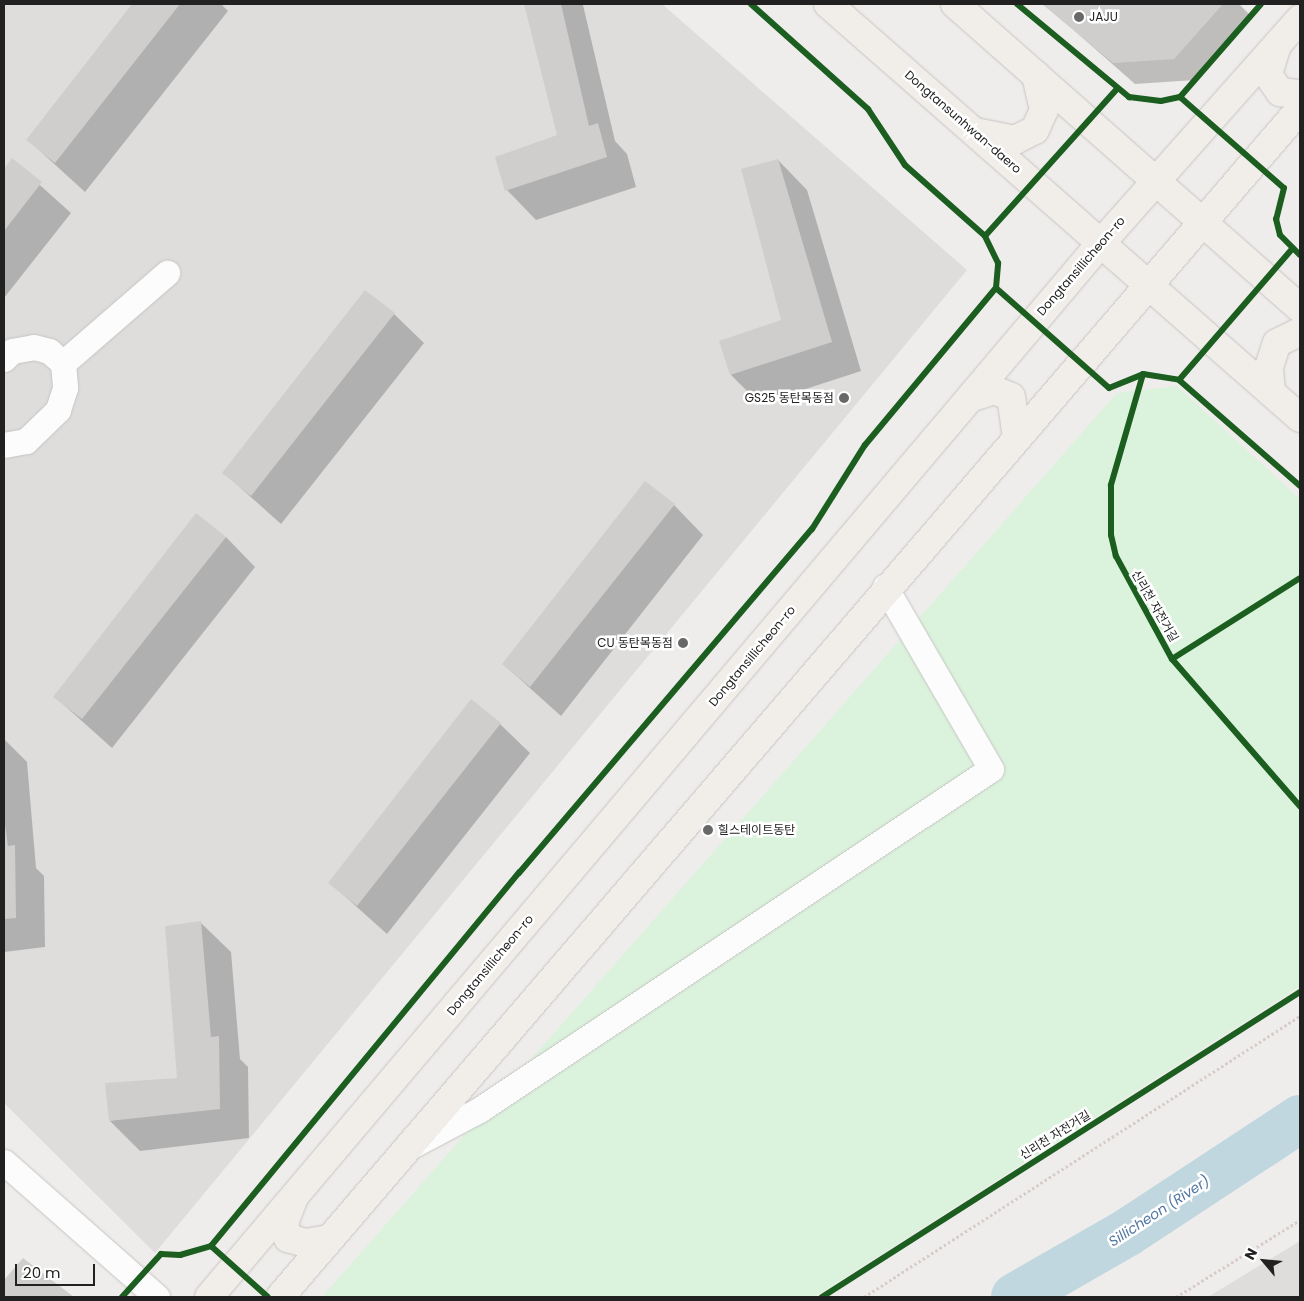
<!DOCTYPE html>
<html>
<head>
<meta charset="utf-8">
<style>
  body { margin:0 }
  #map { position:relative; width:1304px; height:1301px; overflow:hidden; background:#efedeb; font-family:Poppins,"Noto Sans KR",sans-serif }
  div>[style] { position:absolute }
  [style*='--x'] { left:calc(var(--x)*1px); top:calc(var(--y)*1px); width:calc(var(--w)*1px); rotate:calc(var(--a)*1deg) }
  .residential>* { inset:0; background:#dedddc }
  .park>* { inset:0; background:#dbf2dc }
  .shadow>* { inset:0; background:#0003 }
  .river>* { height:48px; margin:-24px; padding:0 24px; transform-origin:24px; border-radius:24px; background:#c1d7df }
  .building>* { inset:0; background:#d0cecc }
  .path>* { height:3px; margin-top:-1.5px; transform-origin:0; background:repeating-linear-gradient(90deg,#d7ccca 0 2.5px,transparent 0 5px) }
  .roads { filter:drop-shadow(0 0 1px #c6c5c4) drop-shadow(0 0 1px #c6c5c4) }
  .minor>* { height:25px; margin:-12.5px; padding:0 12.5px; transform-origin:12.5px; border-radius:12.5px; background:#fdfcfc }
  .major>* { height:28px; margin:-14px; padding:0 14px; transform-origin:14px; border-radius:14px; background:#f1ede8 }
  .cycleway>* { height:6px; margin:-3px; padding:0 3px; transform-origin:3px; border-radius:3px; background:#1b5e20 }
  .dots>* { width:14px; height:14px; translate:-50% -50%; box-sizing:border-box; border:2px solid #fff; border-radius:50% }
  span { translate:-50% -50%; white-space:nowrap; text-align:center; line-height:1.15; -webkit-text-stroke:5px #fff; paint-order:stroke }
  .poi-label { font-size:12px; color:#212121 }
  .left { translate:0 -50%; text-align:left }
  .right { translate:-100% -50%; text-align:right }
  .street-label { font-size:12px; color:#212121 }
  .water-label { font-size:14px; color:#5176a2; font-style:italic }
  .frame { position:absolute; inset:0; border:5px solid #212121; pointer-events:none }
  .north { position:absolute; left:1239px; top:1236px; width:50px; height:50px; -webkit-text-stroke:4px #fff; paint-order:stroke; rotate:298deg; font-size:14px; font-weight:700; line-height:20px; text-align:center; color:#212121 }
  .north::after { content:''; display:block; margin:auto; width:18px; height:22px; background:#212121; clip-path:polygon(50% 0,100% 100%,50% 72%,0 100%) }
  .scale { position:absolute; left:15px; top:1264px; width:80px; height:22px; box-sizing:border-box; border:2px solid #212121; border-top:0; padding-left:6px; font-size:15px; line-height:18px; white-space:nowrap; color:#212121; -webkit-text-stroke:4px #fff; paint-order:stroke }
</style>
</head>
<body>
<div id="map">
  <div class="residential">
    <i style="clip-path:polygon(4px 4px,662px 4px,967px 270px,155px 1253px,4px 1103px)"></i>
    <i style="clip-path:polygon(1300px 1241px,1300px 1297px,1208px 1297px)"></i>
  </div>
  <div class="park">
    <i style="clip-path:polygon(1177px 386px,1300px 499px,1300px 986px,814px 1297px,322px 1297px,1117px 393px)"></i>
  </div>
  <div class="shadow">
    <i style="clip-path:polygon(134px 4px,221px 4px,228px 11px,85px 192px,28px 140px)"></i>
    <i style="clip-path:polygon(526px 4px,583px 5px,615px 141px,627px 154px,636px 187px,536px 220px,507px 190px,559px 136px)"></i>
    <i style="clip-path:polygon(1044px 4px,1239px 4px,1251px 16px,1195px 80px,1135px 84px)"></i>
    <i style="clip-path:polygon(12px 160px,71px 213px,4px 298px,4px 171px)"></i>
    <i style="clip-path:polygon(778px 160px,807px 190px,861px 371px,760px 404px,731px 375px,783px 321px)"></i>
    <i style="clip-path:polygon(394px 314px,424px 343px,281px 524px,224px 473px)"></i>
    <i style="clip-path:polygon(674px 505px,703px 535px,561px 716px,503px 664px)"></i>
    <i style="clip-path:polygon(226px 537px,255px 567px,112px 748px,55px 697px)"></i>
    <i style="clip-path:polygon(500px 724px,530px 753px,387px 934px,330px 883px)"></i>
    <i style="clip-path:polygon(4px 739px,27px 762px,36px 868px,44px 876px,45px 947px,4px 952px)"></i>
    <i style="clip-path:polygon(201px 923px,231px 952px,240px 1059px,248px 1067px,249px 1138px,140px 1151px,110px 1121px,179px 1079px)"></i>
    <i style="clip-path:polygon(23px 1260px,72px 1297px,4px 1297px,4px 1282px)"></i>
  </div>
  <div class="river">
    <i style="--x:1015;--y:1297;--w:130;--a:-29.9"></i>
    <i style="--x:1128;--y:1232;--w:206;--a:-33.3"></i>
  </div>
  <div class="building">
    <i style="clip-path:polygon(132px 4px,180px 4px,55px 163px,26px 140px)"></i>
    <i style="clip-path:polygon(524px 4px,561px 4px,589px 126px,598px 123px,607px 157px,505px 191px,495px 157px,557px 135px)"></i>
    <i style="clip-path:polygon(1042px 4px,1223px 4px,1174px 59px,1113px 63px)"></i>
    <i style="clip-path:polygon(12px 158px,42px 182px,4px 231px,4px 169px)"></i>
    <i style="clip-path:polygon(778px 159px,832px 342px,730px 375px,719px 341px,781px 320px,741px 169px)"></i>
    <i style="clip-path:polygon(365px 290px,395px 313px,251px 496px,222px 473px)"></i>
    <i style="clip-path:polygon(645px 481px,675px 504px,530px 687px,502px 664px)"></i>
    <i style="clip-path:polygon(196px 513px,226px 537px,82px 719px,53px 697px)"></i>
    <i style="clip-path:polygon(471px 699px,501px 723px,357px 906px,328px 883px)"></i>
    <i style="clip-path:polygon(4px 817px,8px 846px,15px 845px,16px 918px,4px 919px)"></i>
    <i style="clip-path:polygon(201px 921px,211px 1037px,219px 1036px,220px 1109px,109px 1121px,105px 1083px,177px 1078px,165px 926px)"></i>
    <i style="clip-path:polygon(23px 1258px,74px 1297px,4px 1297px,4px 1280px)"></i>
  </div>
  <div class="path">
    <i style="--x:864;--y:1297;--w:519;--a:-32.8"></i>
    <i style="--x:1176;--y:1297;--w:146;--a:-31.8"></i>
  </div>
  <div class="roads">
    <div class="minor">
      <i style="--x:4;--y:359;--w:11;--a:-45"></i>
      <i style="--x:12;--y:351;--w:22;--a:-10"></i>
      <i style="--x:34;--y:347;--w:16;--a:15"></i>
      <i style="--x:49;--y:351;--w:18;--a:41"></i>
      <i style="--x:63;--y:363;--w:25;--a:85"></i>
      <i style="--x:65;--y:388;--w:23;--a:108"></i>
      <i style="--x:58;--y:410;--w:45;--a:135.9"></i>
      <i style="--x:26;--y:441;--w:22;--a:170"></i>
      <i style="--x:63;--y:363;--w:138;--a:-40.9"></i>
      <i style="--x:411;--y:1146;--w:77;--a:-27.9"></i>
      <i style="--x:479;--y:1110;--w:615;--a:-33.66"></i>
      <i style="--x:991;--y:769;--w:211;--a:-120.2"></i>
      <i style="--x:4;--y:1162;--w:204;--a:41.4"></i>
    </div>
    <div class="major">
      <i style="--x:828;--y:4;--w:628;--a:41.25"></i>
      <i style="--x:955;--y:4;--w:460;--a:41.4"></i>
      <i style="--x:1277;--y:45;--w:31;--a:107"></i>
      <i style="--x:1268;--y:75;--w:21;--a:55"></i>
      <i style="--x:1280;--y:92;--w:20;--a:6"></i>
      <i style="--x:975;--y:132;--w:41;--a:11.3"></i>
      <i style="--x:1015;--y:140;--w:22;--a:-27"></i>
      <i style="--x:1035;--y:130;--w:22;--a:-66"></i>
      <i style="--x:1044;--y:110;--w:36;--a:-103"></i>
      <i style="--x:1271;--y:392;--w:25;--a:-95"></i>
      <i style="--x:1269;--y:367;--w:25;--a:-72"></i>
      <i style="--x:1277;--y:343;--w:25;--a:-26"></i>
      <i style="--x:970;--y:398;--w:25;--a:-18"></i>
      <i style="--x:994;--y:390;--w:18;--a:22"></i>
      <i style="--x:1011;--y:397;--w:40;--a:81.5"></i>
      <i style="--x:293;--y:1200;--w:25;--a:111"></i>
      <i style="--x:284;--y:1223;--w:16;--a:75"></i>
      <i style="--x:288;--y:1238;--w:19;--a:16"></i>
      <i style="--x:306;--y:1243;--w:23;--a:-10"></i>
      <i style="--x:209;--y:1297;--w:1381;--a:-49.76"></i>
      <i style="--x:1101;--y:243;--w:300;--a:-48.4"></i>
      <i style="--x:280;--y:1297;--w:1566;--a:-49.35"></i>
    </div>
  </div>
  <div class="cycleway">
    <i style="--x:1017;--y:4;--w:146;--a:39.7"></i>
    <i style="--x:1129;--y:97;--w:32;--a:7"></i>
    <i style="--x:1161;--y:101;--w:19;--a:-12"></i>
    <i style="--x:1180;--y:97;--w:123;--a:-48.9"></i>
    <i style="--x:1180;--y:97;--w:138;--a:41.2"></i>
    <i style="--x:1284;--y:188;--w:32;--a:104"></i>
    <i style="--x:1276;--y:219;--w:16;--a:76"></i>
    <i style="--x:1280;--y:235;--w:28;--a:45"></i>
    <i style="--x:985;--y:236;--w:198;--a:-48.1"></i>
    <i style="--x:996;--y:288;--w:151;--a:41.5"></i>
    <i style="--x:1109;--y:388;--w:37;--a:-22"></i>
    <i style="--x:1143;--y:374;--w:36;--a:9"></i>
    <i style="--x:1179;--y:380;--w:161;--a:41.2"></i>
    <i style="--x:1143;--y:374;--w:116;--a:106.1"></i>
    <i style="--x:1111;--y:485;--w:50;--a:90"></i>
    <i style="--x:1111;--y:535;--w:22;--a:77"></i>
    <i style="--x:1116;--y:556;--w:117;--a:61.5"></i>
    <i style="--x:1172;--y:659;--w:195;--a:49"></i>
    <i style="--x:1179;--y:380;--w:174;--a:-49.2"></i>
    <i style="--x:1172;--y:659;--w:151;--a:-32.3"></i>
    <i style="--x:211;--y:1246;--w:76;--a:41.8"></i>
    <i style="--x:122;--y:1297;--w:58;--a:-47.8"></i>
    <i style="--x:161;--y:1254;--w:19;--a:3"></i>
    <i style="--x:180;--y:1255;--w:32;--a:-16"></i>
    <i style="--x:211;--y:1246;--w:484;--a:-50.5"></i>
    <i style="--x:519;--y:873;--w:452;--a:-49.6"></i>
    <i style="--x:812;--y:529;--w:99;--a:-57.8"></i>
    <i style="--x:865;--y:445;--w:204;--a:-50.2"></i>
    <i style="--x:996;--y:288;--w:25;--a:-85"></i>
    <i style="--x:998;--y:263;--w:30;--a:-116"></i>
    <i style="--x:985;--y:236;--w:107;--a:-138.4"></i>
    <i style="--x:905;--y:165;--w:67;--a:-123.5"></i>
    <i style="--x:868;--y:109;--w:157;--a:-138.1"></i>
    <i style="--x:822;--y:1297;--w:567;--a:-32.54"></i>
  </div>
  <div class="dots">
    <i style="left:1079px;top:17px;background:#696868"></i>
    <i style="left:844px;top:398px;background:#696868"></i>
    <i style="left:683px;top:643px;background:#696868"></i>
    <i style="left:708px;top:830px;background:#696868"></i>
  </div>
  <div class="poi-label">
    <span class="left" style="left:1089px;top:17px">JAJU</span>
    <span class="right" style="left:834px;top:398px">GS25 동탄목동점</span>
    <span class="right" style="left:673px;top:643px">CU 동탄목동점</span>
    <span class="left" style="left:718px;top:830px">힐스테이트동탄</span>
  </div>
  <div class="street-label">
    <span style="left:963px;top:122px;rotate:41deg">Dongtansunhwan-daero</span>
    <span style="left:1081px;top:266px;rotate:-49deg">Dongtansillicheon-ro</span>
    <span style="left:1155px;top:606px;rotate:60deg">신리천 자전거길</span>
    <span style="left:752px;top:656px;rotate:-50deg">Dongtansillicheon-ro</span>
    <span style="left:490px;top:965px;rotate:-50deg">Dongtansillicheon-ro</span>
    <span style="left:1055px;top:1135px;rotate:-32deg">신리천 자전거길</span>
  </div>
  <div class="water-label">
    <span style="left:1159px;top:1211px;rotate:-33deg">Sillicheon (River)</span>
  </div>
  <div class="frame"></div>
  <div class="north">N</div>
  <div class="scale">20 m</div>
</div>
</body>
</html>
